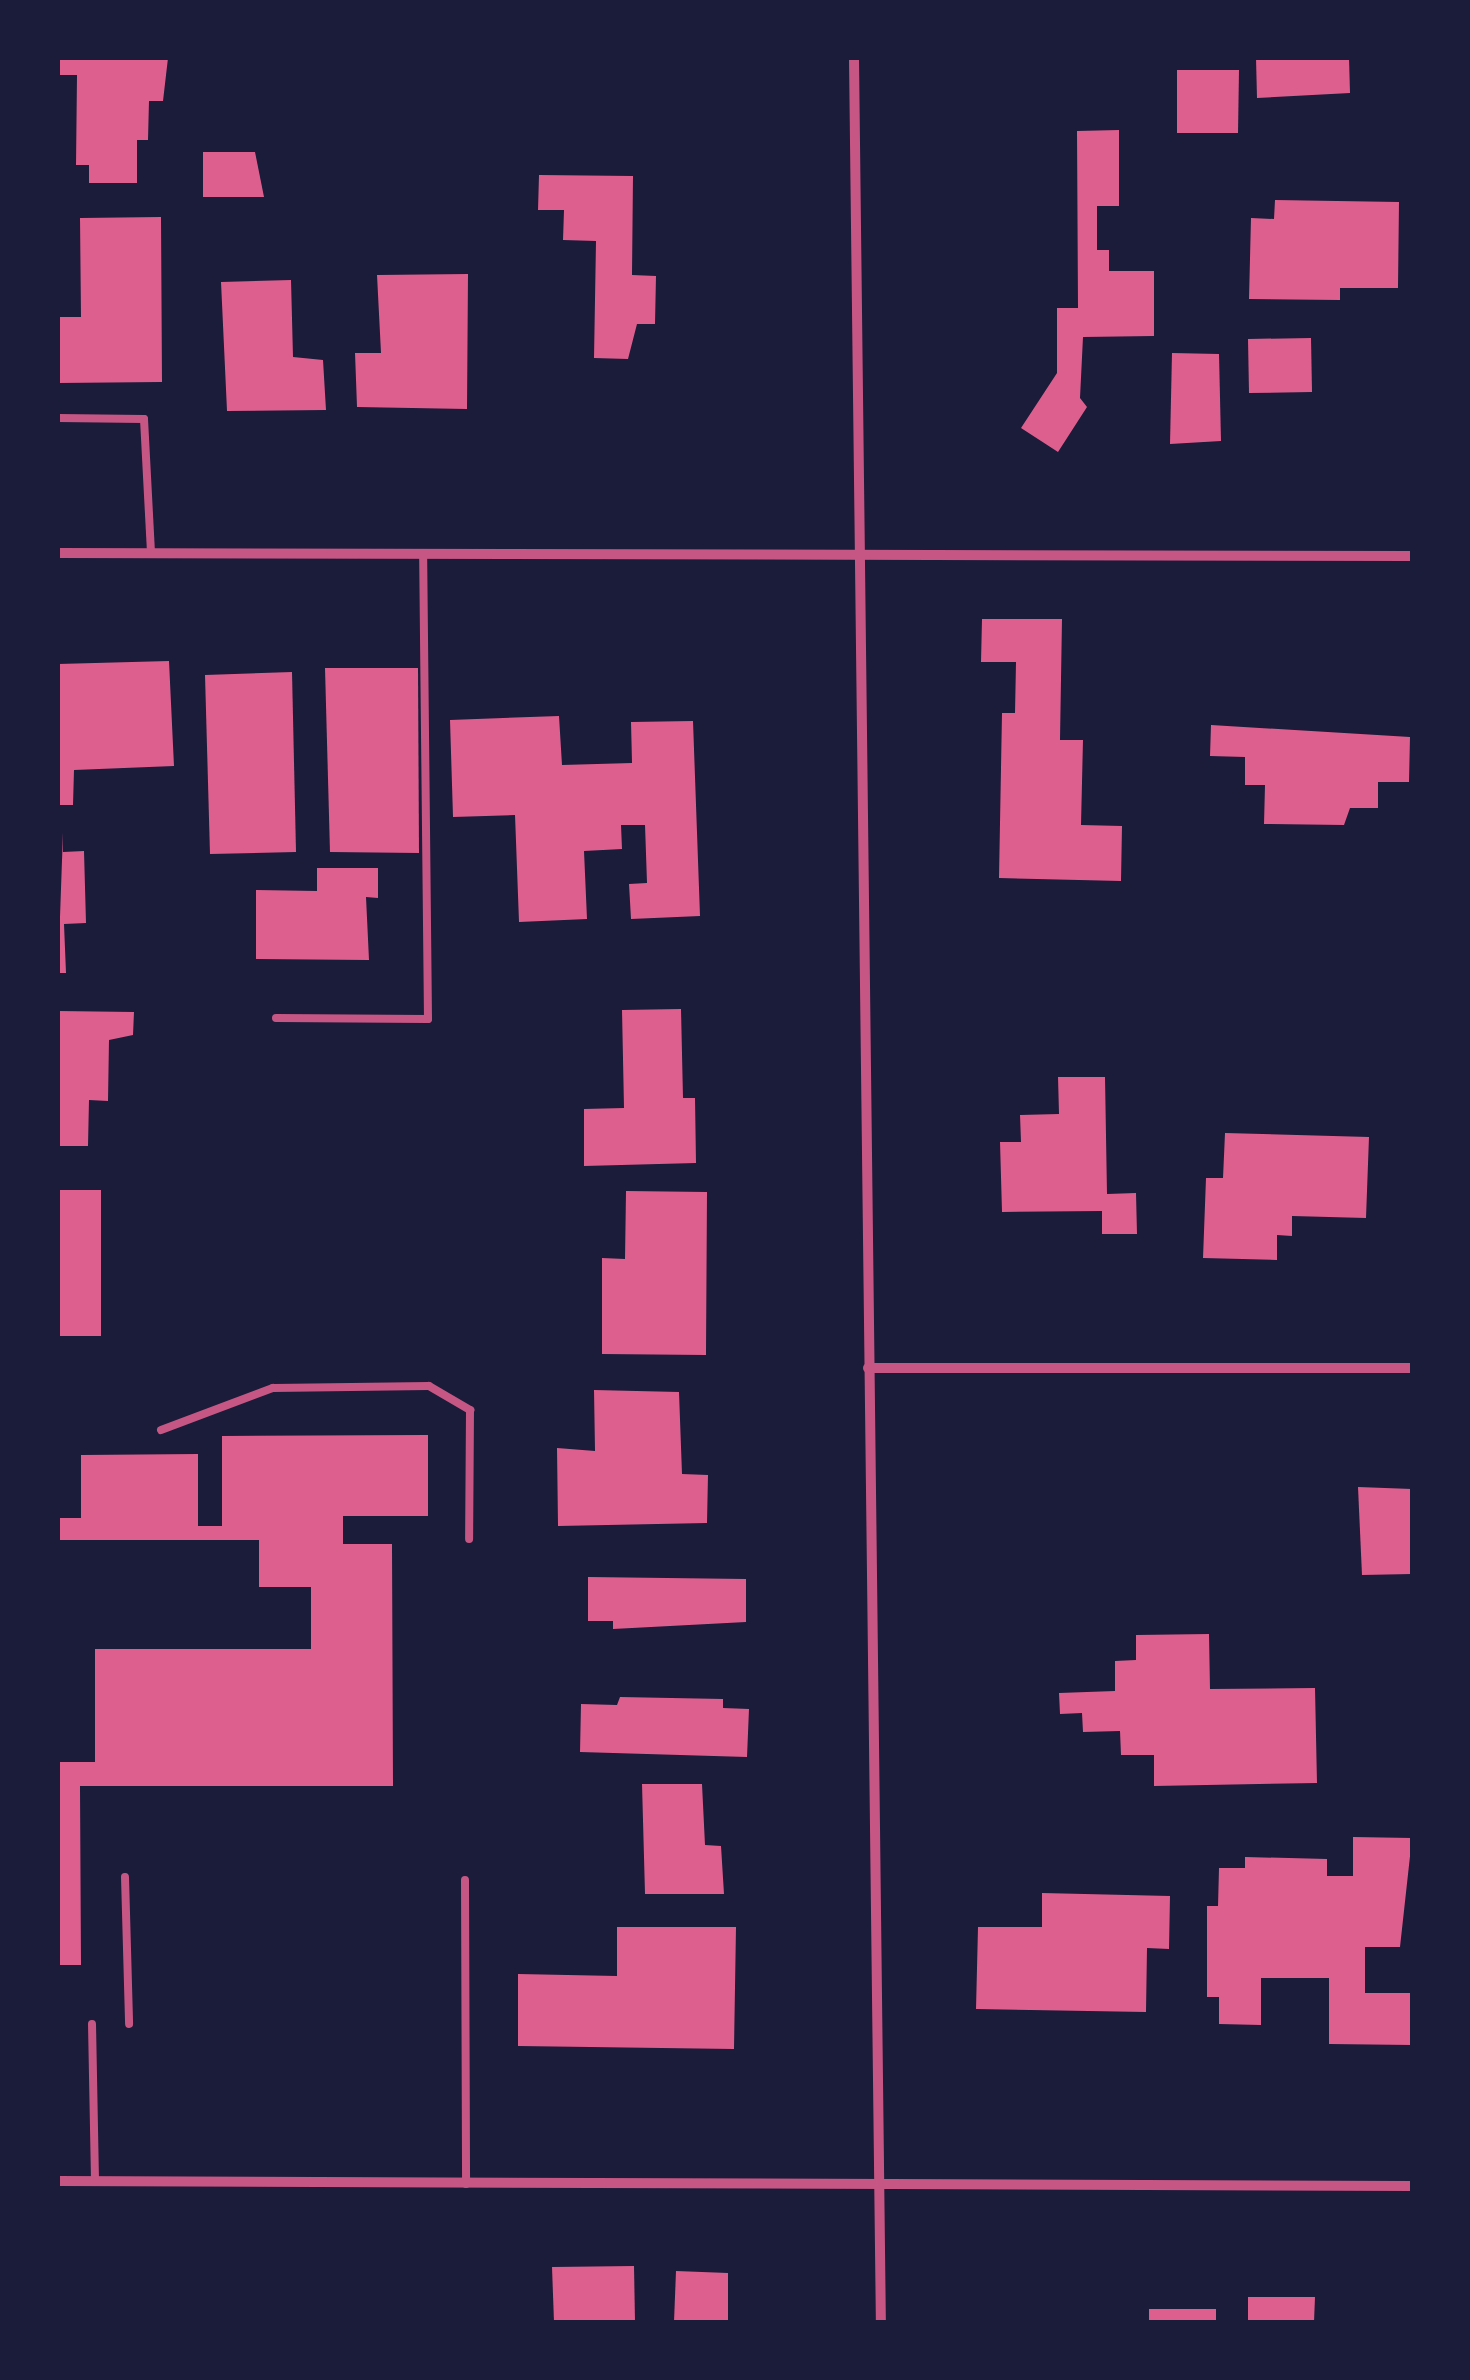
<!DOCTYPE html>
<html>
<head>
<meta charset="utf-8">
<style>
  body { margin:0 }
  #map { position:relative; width:1470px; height:2380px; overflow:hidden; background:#1b1b3a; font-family:Raleway,sans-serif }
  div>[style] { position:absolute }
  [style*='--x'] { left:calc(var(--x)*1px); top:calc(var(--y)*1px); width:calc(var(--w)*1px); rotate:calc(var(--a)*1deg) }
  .building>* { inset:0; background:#dd5f8e }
  .service>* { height:8px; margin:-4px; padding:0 4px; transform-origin:4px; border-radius:4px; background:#c65784 }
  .minor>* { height:10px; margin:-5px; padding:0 5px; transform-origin:5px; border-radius:5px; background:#c65784 }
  span { translate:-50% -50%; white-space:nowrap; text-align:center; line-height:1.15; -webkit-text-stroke:10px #1b1b3a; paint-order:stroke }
  .frame { position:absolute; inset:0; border:60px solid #1b1b3a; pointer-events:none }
</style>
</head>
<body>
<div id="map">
  <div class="building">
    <i style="clip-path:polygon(58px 58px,168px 58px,163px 101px,149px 101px,148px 140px,137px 140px,137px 183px,89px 183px,89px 165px,76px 165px,77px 75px,58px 75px)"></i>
    <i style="clip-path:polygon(1256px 58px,1349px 58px,1350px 93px,1257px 98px)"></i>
    <i style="clip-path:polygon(1177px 70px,1239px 70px,1238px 133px,1177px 133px)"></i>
    <i style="clip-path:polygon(1119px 130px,1119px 206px,1097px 206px,1097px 250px,1109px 250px,1109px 271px,1154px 271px,1154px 336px,1083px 337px,1080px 398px,1087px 407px,1058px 452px,1021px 428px,1057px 373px,1057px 308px,1078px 308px,1077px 131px)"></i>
    <i style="clip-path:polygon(203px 152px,255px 152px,264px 197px,203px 197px)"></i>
    <i style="clip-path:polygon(539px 175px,633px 176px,632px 275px,656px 276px,655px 324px,637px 324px,628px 359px,594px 358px,596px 241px,563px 240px,564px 210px,538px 210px)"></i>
    <i style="clip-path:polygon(1275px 200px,1399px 202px,1398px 288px,1340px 288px,1340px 300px,1249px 299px,1251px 218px,1274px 219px)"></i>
    <i style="clip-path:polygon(161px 217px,162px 382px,58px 383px,58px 317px,81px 317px,80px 218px)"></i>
    <i style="clip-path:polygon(468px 274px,467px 409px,357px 407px,355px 353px,381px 353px,377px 275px)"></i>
    <i style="clip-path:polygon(291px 280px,293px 357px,323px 360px,326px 410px,227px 411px,221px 282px)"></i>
    <i style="clip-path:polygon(1311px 338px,1312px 392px,1249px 393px,1248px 339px)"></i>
    <i style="clip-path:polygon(1172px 353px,1219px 354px,1221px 441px,1170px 444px)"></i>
    <i style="clip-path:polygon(982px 619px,1062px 619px,1060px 740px,1083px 740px,1081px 825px,1122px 826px,1121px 881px,999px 878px,1002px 713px,1015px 713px,1016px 662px,981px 662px)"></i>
    <i style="clip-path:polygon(169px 661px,174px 766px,74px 770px,73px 805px,58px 805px,58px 664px)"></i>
    <i style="clip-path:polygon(325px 668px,418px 668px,419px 853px,330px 852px)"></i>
    <i style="clip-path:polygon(292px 672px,296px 852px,210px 854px,205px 675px)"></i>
    <i style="clip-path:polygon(559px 716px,562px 765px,632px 763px,631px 722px,693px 721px,700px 916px,631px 919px,629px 884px,647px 883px,645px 825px,621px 825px,622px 849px,584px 851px,587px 919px,519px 922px,515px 815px,453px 817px,450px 720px)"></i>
    <i style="clip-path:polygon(1211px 725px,1410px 737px,1409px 782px,1378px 782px,1378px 808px,1350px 808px,1344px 825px,1264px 824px,1265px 785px,1245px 785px,1245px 757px,1210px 756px)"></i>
    <i style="clip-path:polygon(63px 832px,63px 852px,84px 851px,86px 923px,64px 924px,66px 973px,58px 973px)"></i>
    <i style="clip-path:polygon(317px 868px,378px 868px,378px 898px,366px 897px,369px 960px,256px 959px,256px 890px,317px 891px)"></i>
    <i style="clip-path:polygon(681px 1009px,683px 1098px,695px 1098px,696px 1163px,584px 1166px,584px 1109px,624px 1108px,622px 1010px)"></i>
    <i style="clip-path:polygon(58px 1011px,134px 1012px,133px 1035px,109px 1040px,108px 1101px,89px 1100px,88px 1146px,58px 1146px)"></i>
    <i style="clip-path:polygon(1058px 1077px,1105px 1077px,1107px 1194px,1136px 1193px,1137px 1234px,1102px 1234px,1102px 1211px,1002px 1212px,1000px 1142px,1021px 1142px,1020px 1115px,1059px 1114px)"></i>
    <i style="clip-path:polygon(1225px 1133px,1369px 1137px,1366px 1218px,1292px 1216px,1292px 1236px,1277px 1235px,1277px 1260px,1203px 1258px,1206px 1178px,1223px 1178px)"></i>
    <i style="clip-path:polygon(58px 1190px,101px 1190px,101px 1336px,58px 1336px)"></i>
    <i style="clip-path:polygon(626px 1191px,707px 1192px,706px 1355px,602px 1354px,602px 1258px,625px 1259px)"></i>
    <i style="clip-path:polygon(594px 1390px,679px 1392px,682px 1474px,708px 1475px,707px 1523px,558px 1526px,557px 1448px,595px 1451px)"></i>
    <i style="clip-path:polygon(428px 1435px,428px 1516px,343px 1516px,343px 1544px,392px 1544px,393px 1786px,80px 1786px,81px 1965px,58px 1965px,58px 1762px,95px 1762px,95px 1649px,311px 1649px,311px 1587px,259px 1587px,259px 1540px,58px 1540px,58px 1518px,81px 1518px,81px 1455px,198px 1454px,198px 1526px,222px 1526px,222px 1436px)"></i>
    <i style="clip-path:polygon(1358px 1487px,1412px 1489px,1412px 1574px,1362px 1575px)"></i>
    <i style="clip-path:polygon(588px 1577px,746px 1579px,746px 1622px,613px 1629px,613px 1621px,588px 1621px)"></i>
    <i style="clip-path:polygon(1209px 1634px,1210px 1689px,1315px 1688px,1317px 1783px,1154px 1786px,1154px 1755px,1121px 1755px,1120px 1731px,1083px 1732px,1082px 1713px,1060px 1714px,1059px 1693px,1115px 1691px,1115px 1661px,1136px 1660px,1136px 1635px)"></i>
    <i style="clip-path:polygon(620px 1697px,723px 1699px,723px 1708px,749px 1709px,747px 1757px,580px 1752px,581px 1704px,617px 1705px)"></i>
    <i style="clip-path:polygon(642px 1784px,702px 1784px,705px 1845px,721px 1846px,724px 1894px,645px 1894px)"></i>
    <i style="clip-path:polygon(1353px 1837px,1412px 1838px,1400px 1947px,1365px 1947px,1365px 1993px,1412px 1993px,1412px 2045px,1329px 2044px,1329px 1978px,1261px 1978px,1261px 2025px,1219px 2024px,1219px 1997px,1207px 1997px,1207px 1906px,1218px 1906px,1219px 1868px,1245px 1868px,1245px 1857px,1327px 1859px,1327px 1876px,1353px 1876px)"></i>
    <i style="clip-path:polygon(1042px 1893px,1170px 1896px,1169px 1949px,1147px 1948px,1146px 2012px,976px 2009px,978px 1927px,1042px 1927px)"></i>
    <i style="clip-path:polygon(617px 1927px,736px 1927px,734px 2049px,518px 2046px,518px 1974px,617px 1976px)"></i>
    <i style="clip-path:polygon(634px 2266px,635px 2322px,554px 2322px,552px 2267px)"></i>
    <i style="clip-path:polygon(676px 2271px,728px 2273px,728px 2322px,674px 2322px)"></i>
    <i style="clip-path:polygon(1248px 2297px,1315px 2297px,1314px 2322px,1248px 2322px)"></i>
    <i style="clip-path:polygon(1149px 2309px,1216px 2309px,1216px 2322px,1149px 2322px)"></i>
  </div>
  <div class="service">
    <i style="--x:58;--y:418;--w:86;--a:0.7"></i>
    <i style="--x:144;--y:419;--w:134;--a:87"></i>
    <i style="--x:276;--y:1018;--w:152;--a:0.4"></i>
    <i style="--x:428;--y:1019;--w:466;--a:-90.6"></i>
    <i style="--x:161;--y:1430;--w:120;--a:-20.6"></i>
    <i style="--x:273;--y:1388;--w:156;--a:-0.7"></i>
    <i style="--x:429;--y:1386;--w:48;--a:30.3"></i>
    <i style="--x:470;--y:1410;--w:129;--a:90.4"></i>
    <i style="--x:125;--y:1877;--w:147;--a:88.4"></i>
    <i style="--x:465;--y:1880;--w:304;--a:89.8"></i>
    <i style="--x:92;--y:2024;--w:158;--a:88.9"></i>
  </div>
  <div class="minor">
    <i style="--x:854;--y:58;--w:2264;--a:89.32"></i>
    <i style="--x:58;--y:553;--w:1354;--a:0.13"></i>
    <i style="--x:868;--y:1368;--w:544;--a:0"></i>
    <i style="--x:58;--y:2181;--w:1354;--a:0.21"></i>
  </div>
  <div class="frame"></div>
</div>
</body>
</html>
